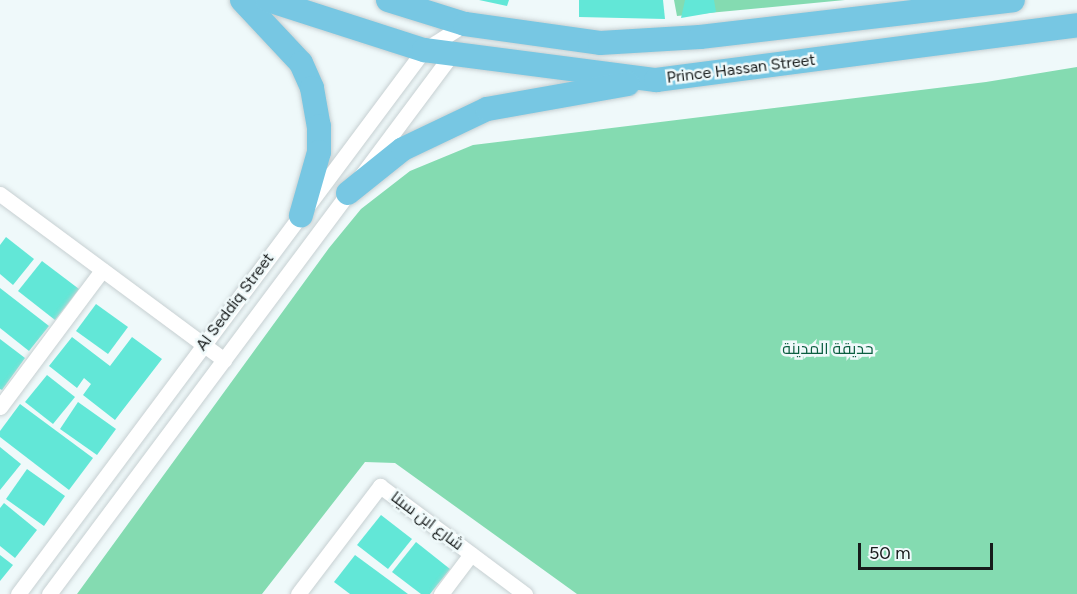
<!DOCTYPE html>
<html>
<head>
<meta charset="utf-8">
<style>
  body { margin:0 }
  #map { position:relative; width:1077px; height:594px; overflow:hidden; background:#eff9fa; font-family:Figtree,Cairo,sans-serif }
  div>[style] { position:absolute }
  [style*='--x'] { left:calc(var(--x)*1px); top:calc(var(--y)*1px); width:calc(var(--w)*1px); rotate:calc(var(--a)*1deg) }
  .green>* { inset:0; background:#84dbb1 }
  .building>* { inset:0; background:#62e7d7 }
  .roads { filter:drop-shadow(0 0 2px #c7d0d2) drop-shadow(0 0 2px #c7d0d2) }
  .street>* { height:15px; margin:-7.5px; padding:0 7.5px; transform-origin:7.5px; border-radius:7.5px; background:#fff }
  .primary>* { height:24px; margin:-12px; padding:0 12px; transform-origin:12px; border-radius:12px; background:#77c7e3 }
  span { translate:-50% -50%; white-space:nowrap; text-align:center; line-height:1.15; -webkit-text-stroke:5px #eff9fa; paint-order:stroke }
  .street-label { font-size:16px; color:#171b1b }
  .park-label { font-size:16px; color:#0b5e40 }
  .scale { position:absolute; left:858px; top:543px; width:135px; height:27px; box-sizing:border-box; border:3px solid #171b1b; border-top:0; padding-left:8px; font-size:18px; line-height:21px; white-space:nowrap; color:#171b1b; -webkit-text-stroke:4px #eff9fa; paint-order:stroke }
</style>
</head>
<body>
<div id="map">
  <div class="green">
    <i style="clip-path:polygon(674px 0,845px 0,677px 16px)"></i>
    <i style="clip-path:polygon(1077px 67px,1077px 594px,577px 594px,395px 463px,365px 462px,262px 594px,77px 594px,329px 248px,361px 209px,410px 171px,473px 145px,986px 82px)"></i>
  </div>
  <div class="building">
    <i style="clip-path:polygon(479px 0,509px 0,507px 6px)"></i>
    <i style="clip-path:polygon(579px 0,663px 0,665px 19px,579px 17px)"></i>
    <i style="clip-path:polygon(685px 0,714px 0,716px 12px,681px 18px)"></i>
    <i style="clip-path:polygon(6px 237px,34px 259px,13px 285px,0 274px,0 245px)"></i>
    <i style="clip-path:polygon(42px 261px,79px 289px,55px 320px,18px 291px)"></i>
    <i style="clip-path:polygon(0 288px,49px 326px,29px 351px,0 328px)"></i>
    <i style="clip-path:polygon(96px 304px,128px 327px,108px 354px,76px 331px)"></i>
    <i style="clip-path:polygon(72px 337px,110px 366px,132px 337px,162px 359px,115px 420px,83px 395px,91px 384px,84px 378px,77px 388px,49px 366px)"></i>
    <i style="clip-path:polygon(0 339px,25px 358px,2px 390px,0 389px)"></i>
    <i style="clip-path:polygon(47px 375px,75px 397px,53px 424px,25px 402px)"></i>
    <i style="clip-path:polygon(78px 402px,116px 429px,97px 455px,60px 429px)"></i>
    <i style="clip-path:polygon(20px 404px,93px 458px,69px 490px,0 437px,0 431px)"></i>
    <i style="clip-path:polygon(0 447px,21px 464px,0 490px)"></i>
    <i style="clip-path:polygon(27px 469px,65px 496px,44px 526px,6px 499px)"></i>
    <i style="clip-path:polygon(4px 503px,37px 530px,15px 558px,0 546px,0 508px)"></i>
    <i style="clip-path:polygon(381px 515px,412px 539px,388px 569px,357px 545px)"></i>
    <i style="clip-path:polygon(416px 542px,450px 569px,430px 594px,421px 594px,392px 572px)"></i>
    <i style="clip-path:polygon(0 555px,13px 565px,0 581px)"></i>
    <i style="clip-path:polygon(355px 555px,408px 594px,350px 594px,334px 582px)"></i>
  </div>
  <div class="roads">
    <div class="street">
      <i style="--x:0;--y:194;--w:279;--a:36.5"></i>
      <i style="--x:0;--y:407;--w:171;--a:-53.3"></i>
      <i style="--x:18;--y:594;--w:679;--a:-53.27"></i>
      <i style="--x:424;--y:50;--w:49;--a:-32.4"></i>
      <i style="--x:49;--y:594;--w:674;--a:-53.27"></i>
      <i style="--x:452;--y:54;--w:7;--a:-117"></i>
      <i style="--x:298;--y:594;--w:136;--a:-52.8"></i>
      <i style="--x:380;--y:486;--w:181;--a:36.7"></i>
      <i style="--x:441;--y:594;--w:50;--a:-53.1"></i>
    </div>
    <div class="primary">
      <i style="--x:242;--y:0;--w:86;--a:46.9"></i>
      <i style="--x:301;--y:63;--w:27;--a:66"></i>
      <i style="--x:312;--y:88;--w:39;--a:80"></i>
      <i style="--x:319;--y:126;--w:26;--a:90"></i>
      <i style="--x:319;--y:152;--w:66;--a:105.9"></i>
      <i style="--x:268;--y:0;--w:164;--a:17.8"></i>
      <i style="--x:424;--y:50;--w:234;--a:7.4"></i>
      <i style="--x:656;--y:80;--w:425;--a:-7.4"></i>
      <i style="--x:388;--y:0;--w:81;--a:17.3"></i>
      <i style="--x:465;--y:24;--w:136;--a:8"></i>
      <i style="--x:600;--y:43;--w:100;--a:-3.4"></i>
      <i style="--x:700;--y:37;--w:315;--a:-6.7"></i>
      <i style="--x:348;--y:193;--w:70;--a:-38.7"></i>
      <i style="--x:403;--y:149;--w:93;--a:-25.5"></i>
      <i style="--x:487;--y:109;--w:143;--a:-10.1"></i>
    </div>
  </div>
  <div class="street-label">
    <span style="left:741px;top:69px;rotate:-7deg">Prince Hassan Street</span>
    <span style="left:235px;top:302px;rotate:-53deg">Al Seddiq Street</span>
    <span style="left:427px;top:521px;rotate:37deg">شارع ابن سينا</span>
  </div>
  <div class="park-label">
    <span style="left:828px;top:349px">حديقة المدينة</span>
  </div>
  <div class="scale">50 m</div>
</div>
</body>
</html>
